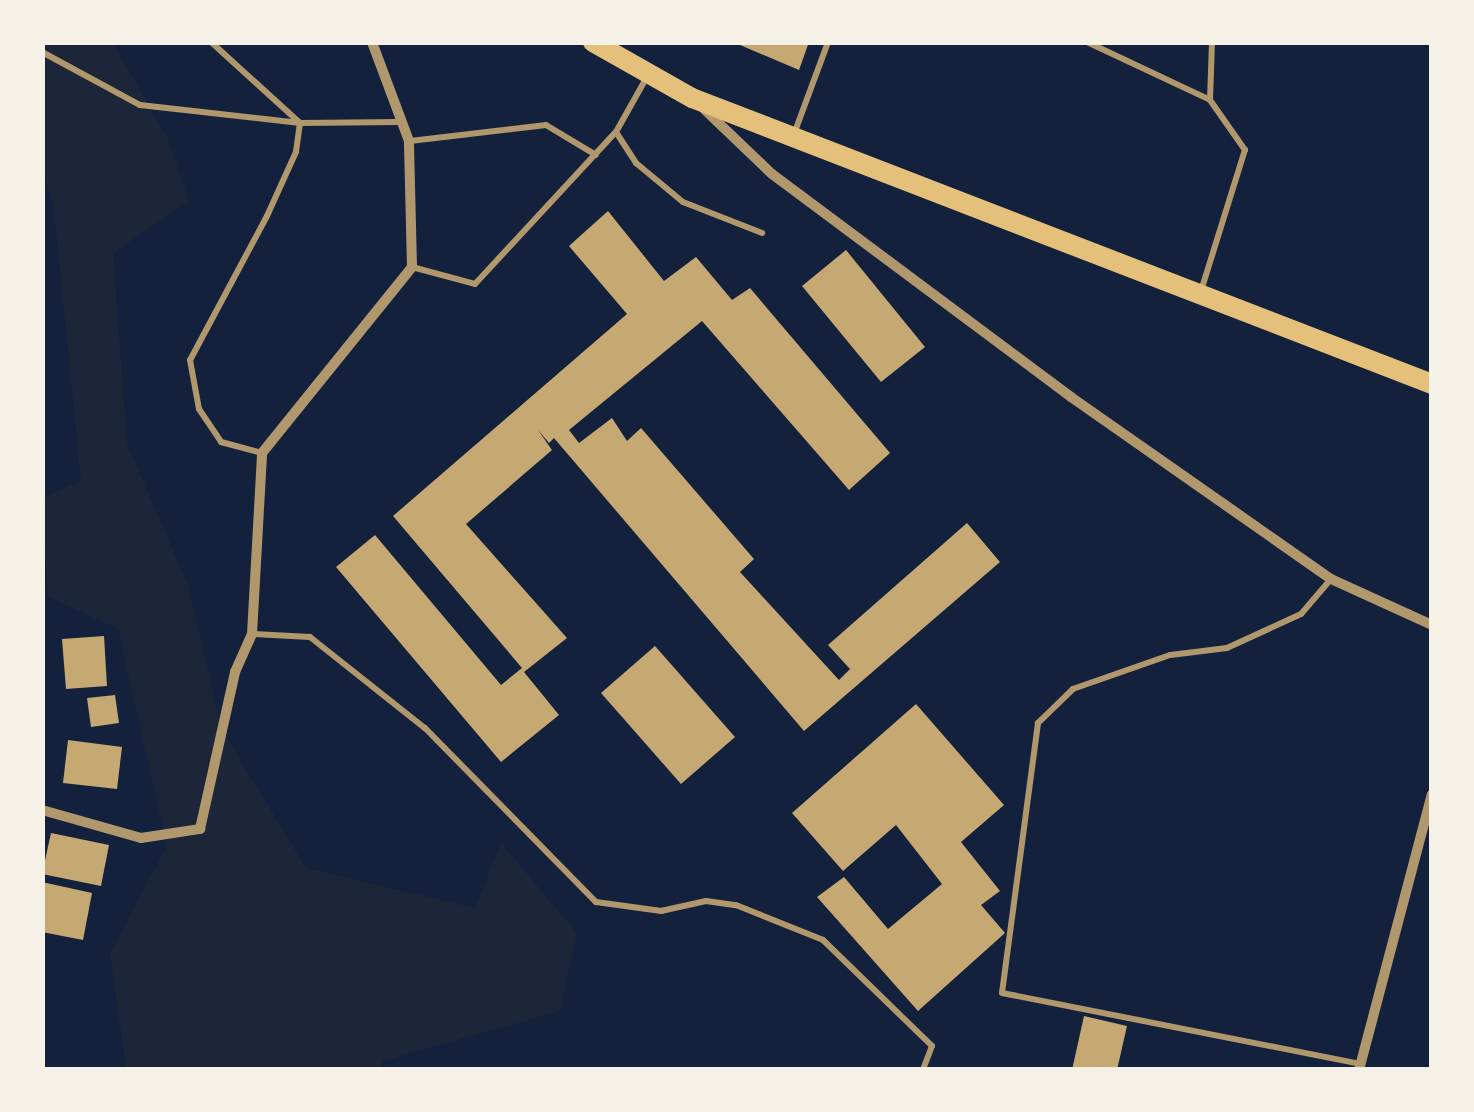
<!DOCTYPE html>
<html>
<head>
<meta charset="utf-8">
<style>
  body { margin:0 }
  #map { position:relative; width:1474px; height:1112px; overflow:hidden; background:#14213d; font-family:"PT Sans Narrow",sans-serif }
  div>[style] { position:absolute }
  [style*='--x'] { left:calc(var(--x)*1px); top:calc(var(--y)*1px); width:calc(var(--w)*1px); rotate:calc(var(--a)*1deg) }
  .green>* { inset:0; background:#1d2539 }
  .building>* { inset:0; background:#c6a872 }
  .service>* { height:6px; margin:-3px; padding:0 3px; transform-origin:3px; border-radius:3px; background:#b1986c }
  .minor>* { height:10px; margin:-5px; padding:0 5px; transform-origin:5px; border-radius:5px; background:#b1986c }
  .secondary>* { height:20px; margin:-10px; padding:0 10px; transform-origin:10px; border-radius:10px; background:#e5c07b }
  span { translate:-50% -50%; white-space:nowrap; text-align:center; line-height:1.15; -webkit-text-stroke:8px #f6f1e7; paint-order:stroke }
  .frame { position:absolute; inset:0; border:45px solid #f6f1e7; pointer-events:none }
</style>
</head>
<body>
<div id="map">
  <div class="green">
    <i style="clip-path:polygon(43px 43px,113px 43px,168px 139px,189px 201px,113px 253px,127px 444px,188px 585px,221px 728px,306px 868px,475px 908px,501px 843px,577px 933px,560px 1011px,383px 1061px,381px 1069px,126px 1069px,110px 953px,167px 846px,118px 629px,48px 596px,42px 499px,81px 481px,54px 210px,43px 168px)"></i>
  </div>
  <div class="building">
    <i style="clip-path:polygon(733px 42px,809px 42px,799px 70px)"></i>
    <i style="clip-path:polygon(608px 211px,664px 281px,696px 257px,732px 300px,750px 288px,890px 453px,849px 490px,702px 321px,569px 430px,579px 443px,612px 418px,627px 441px,641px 428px,754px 559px,740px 572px,839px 680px,850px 669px,828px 645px,967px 523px,1000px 562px,804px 731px,554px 438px,549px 443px,538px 430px,552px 450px,466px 524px,567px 638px,524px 672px,559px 715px,501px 762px,336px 567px,375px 535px,501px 685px,522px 668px,393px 516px,627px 314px,569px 246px)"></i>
    <i style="clip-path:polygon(846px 250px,925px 347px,881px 382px,802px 286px)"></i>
    <i style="clip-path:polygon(104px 636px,107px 686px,66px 689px,62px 639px)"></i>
    <i style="clip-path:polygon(655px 646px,735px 737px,681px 784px,601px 693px)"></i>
    <i style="clip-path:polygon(115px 695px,119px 723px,91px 727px,87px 698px)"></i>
    <i style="clip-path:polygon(916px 704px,1004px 805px,961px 842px,1000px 891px,981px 905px,1005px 933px,918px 1011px,817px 897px,844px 877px,888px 929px,942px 884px,896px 825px,843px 871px,792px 813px)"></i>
    <i style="clip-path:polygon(68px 740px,122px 747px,117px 789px,63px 783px)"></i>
    <i style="clip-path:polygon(51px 833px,109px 845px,101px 886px,42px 874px)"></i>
    <i style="clip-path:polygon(42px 882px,92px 893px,83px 940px,42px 932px)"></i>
    <i style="clip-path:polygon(1084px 1016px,1127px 1026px,1117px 1070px,1072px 1070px)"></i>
  </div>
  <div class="service">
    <i style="--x:211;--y:42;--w:120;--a:42.3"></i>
    <i style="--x:300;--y:123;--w:29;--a:98"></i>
    <i style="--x:296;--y:152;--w:70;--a:114.4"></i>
    <i style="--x:267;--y:216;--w:163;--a:118.1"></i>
    <i style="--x:190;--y:360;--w:50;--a:79.6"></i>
    <i style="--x:199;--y:409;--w:40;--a:56"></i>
    <i style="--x:221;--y:442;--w:42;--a:15"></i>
    <i style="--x:1087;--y:42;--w:136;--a:25.2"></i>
    <i style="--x:42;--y:52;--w:111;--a:28.4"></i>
    <i style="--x:140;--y:105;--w:161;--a:6.4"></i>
    <i style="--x:300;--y:123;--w:99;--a:-0.6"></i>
    <i style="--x:616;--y:132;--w:37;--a:57"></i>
    <i style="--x:636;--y:163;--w:61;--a:39.7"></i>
    <i style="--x:683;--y:202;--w:85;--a:21.4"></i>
    <i style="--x:794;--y:134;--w:98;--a:-69.7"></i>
    <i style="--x:410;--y:141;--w:137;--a:-6.7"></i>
    <i style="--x:546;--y:125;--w:58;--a:31"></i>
    <i style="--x:412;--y:267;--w:65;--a:15.1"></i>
    <i style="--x:475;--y:284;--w:207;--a:-47.2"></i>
    <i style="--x:616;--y:132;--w:65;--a:-60.7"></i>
    <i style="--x:1201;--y:291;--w:148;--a:-72.7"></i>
    <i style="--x:1245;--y:150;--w:61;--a:-125"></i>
    <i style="--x:1210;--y:100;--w:58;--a:-88"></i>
    <i style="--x:1331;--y:579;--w:46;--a:130.6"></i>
    <i style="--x:1301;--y:614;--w:81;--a:155.3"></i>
    <i style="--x:1227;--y:648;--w:57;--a:173"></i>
    <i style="--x:1170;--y:655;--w:103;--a:160.7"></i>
    <i style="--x:1073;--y:689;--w:49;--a:135.8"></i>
    <i style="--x:1038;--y:723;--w:272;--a:97.6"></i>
    <i style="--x:1002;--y:993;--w:365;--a:11.2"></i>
    <i style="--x:252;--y:634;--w:58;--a:3"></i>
    <i style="--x:310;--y:637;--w:147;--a:38.4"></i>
    <i style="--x:425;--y:728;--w:244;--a:45.5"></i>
    <i style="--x:596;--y:902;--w:66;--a:7.9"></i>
    <i style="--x:661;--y:911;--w:46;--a:-12.5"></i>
    <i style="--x:706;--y:901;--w:30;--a:8"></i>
    <i style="--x:736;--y:905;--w:94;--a:21.9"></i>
    <i style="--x:823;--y:940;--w:152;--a:44.2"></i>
    <i style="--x:932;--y:1046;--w:26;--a:111"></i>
  </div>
  <div class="minor">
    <i style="--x:705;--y:110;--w:93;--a:43.7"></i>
    <i style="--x:772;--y:174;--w:373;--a:36.7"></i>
    <i style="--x:1071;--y:397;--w:317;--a:35"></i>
    <i style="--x:1331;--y:579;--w:111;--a:24.5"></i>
    <i style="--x:42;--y:810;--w:103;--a:15.8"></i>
    <i style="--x:141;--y:838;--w:60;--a:-8.7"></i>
    <i style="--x:200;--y:829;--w:161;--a:-77.4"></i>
    <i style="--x:235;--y:672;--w:42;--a:-65.9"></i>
    <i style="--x:252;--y:634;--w:181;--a:-86.8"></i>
    <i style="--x:262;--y:453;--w:239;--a:-51.1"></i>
    <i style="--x:412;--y:267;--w:126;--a:-91.4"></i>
    <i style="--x:409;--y:141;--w:106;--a:-110.5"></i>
    <i style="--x:1359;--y:1070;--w:285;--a:-75.2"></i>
  </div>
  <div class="secondary">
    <i style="--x:593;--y:42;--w:114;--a:29.5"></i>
    <i style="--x:692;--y:98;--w:793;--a:21.13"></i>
  </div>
  <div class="frame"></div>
</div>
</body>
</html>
